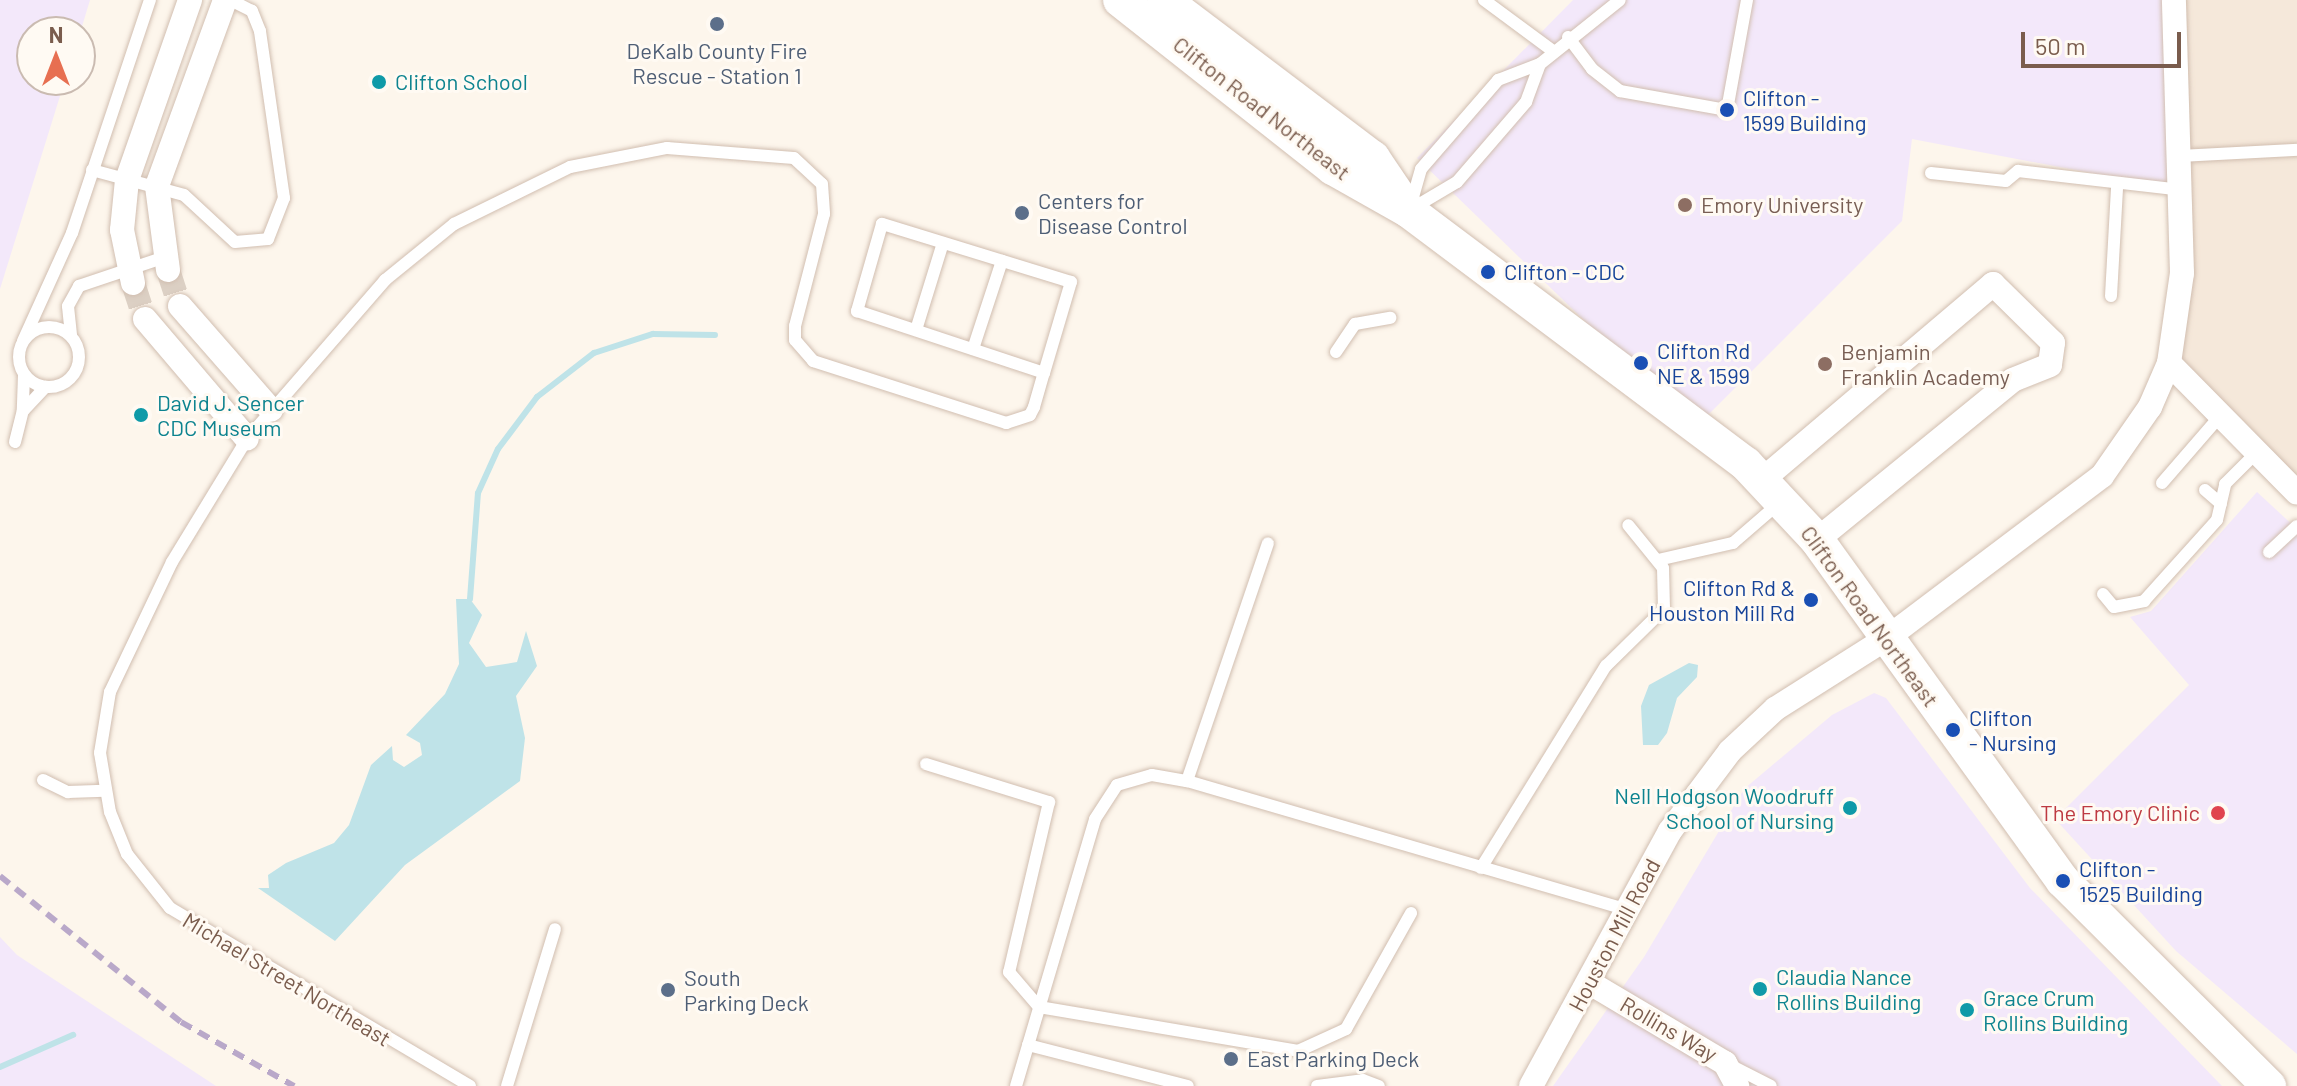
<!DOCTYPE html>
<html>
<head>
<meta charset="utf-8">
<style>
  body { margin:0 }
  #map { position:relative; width:2297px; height:1086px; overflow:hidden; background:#fdf6ec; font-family:Barlow,sans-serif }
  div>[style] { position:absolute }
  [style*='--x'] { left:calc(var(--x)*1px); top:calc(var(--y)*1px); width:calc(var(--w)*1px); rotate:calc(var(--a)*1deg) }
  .residential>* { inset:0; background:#f5e8da }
  .education>* { inset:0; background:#f3e8fa }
  .water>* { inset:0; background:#bfe3e8 }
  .stream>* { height:6px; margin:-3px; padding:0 3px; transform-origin:3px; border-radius:3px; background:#bfe3e8 }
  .minor-tunnel>* { height:24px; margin-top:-12px; transform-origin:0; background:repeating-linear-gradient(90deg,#dcd0c4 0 24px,transparent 0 36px) }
  .roads { filter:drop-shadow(0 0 2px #d1beb0) drop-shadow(0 0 2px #d1beb0) }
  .service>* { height:12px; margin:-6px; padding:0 6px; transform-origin:6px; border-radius:6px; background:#fff }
  .service>.ring { margin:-6px; padding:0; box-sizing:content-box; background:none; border:12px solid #fff; border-radius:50% }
  .minor>* { height:24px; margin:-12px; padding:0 12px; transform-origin:12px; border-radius:12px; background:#fff }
  .secondary>* { height:34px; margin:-17px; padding:0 17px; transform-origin:17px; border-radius:17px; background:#fff }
  .rail>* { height:6px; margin-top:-3px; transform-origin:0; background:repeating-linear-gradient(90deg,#b9a8c9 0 12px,transparent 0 20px) }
  .dots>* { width:22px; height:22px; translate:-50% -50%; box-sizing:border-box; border:4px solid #fffaf3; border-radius:50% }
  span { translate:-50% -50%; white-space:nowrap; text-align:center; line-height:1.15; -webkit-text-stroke:6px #fffaf3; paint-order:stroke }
  .service-label { font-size:22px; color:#4e5e75 }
  .left { translate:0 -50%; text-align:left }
  .culture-label { font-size:22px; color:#0d838f }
  .right { translate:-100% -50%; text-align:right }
  .transit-label { font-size:22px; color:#164399 }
  .street-label { font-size:22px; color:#7a5c4d }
  .education-label { font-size:22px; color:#785e54 }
  .health-label { font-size:22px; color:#be3a42 }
  .north { position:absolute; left:16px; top:16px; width:80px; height:80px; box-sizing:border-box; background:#fffaf3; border:2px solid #cabbb1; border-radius:50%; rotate:0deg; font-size:22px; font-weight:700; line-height:32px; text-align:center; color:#7a5c4d }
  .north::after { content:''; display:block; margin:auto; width:28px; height:36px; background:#e76f51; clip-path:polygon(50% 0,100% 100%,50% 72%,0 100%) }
  .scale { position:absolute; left:2021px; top:32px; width:160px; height:36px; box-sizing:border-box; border:4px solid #7a5c4d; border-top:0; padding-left:10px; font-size:24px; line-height:28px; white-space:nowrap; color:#7a5c4d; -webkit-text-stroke:6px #fffaf3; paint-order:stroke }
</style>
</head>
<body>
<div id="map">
  <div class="residential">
    <i style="clip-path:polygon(2174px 0,2297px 0,2297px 493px,2169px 363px)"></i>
  </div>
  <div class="education">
    <i style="clip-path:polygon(0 0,90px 0,80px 33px,32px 32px,32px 80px,65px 80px,0 289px)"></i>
    <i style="clip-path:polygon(1573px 0,2173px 0,2181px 190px,1912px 139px,1902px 221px,1695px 428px,1417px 158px)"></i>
    <i style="clip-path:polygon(2257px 492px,2297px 529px,2297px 1054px,2176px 951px,2055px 819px,2189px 685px,2130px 617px,2151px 611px)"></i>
    <i style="clip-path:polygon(1874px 693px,1886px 698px,2030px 888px,2222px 1086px,1553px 1086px,1644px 957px,1744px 789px,1832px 715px)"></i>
    <i style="clip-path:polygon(0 937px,17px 955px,216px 1086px,0 1086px)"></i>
  </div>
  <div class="water">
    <i style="clip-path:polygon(456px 599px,470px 599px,482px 615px,469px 643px,486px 667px,517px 662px,526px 631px,537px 666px,516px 696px,525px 738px,520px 781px,405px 865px,335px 941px,258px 888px,269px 888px,268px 875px,286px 863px,334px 843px,349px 825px,371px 765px,392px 746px,393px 760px,404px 767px,422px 755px,420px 743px,406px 735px,445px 694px,459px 664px)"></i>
    <i style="clip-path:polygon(1689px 663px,1698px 665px,1697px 677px,1677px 698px,1667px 733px,1658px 745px,1643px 745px,1641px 706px,1649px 685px)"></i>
  </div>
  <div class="stream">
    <i style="--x:470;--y:599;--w:106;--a:-85.7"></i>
    <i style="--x:478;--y:493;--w:48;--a:-65.6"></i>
    <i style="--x:498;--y:449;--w:65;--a:-53.1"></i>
    <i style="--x:537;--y:397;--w:72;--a:-37.7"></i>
    <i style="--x:594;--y:353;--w:62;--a:-17.9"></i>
    <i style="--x:653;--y:334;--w:62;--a:0.9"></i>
    <i style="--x:0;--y:1067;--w:80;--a:-23.7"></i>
  </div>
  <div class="minor-tunnel">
    <i style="--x:168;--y:270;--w:38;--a:72"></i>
    <i style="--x:133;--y:283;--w:38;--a:72"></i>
  </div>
  <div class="roads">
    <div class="service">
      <i style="--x:1484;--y:0;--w:86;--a:36.5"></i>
      <i style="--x:1568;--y:37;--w:40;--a:53"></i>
      <i style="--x:1592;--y:69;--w:36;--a:38"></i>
      <i style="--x:1620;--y:91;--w:109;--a:10.1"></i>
      <i style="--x:1727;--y:110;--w:112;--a:-79.7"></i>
      <i style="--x:2181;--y:156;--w:116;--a:-3"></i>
      <i style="--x:92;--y:170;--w:95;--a:15.2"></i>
      <i style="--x:184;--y:195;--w:69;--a:42.7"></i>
      <i style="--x:235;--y:242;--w:33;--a:-5"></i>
      <i style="--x:268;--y:239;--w:44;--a:-68.7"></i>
      <i style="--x:284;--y:198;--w:169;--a:-98.2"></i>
      <i style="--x:260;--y:31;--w:22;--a:-112"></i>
      <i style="--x:252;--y:11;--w:25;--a:-153"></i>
      <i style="--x:1931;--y:173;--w:75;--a:6.1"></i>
      <i style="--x:2006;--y:181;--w:16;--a:-40"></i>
      <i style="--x:2018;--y:171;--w:164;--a:6.6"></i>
      <i style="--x:1411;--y:204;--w:36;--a:-74"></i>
      <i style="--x:1421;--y:169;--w:118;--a:-49.1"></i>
      <i style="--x:1498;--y:80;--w:45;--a:-20.9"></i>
      <i style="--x:1540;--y:64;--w:102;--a:-38.7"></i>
      <i style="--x:1413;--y:208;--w:51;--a:-30.6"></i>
      <i style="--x:1457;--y:182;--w:106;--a:-49.2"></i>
      <i style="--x:1526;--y:102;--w:40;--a:-69.8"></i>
      <i style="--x:2111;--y:296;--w:109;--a:-86.8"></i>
      <i class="ring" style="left:19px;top:327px;width:48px;height:48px"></i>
      <i style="--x:916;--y:330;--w:91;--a:-72.8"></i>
      <i style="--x:71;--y:335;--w:29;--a:-96"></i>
      <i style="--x:68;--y:306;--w:23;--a:-61"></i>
      <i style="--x:79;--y:286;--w:91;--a:-18.6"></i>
      <i style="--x:23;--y:341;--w:119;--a:-65.6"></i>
      <i style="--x:72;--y:233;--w:246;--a:-71.5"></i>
      <i style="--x:973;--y:349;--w:93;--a:-71.8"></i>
      <i style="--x:1336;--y:352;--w:34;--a:-56"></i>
      <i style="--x:1355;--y:324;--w:36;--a:-10"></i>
      <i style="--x:24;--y:375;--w:36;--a:92"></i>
      <i style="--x:23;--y:411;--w:33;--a:-47"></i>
      <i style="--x:15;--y:442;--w:32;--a:-76"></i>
      <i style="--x:2162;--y:483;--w:90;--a:-49.1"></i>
      <i style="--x:2205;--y:490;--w:21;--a:41"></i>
      <i style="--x:2269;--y:552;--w:38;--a:-43"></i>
      <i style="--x:1658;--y:560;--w:77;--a:-12.8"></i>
      <i style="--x:1733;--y:543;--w:60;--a:-40.9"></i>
      <i style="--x:2103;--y:594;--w:17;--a:50"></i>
      <i style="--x:2114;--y:607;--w:31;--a:-11"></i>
      <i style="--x:2144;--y:601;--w:109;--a:-48"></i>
      <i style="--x:2217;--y:520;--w:37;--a:-77"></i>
      <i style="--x:2225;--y:484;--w:45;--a:-45"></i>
      <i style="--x:926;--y:764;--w:129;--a:17.2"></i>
      <i style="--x:1049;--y:802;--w:175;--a:103.2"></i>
      <i style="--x:1009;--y:972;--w:46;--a:49.4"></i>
      <i style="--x:1039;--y:1007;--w:263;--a:9.6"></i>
      <i style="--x:1298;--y:1051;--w:53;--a:-24.6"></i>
      <i style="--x:1346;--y:1029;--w:133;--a:-60.7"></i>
      <i style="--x:43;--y:780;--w:28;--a:26"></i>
      <i style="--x:68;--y:792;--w:36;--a:-2"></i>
      <i style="--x:1187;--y:781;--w:251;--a:-71.2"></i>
      <i style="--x:1481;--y:868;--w:238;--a:-58.3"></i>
      <i style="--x:1606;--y:666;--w:81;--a:-44.5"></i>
      <i style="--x:1664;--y:609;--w:41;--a:-91.4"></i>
      <i style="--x:1663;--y:568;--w:55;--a:-129.1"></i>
      <i style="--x:1028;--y:1045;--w:165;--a:14.4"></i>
      <i style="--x:1728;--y:1064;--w:48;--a:27.1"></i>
      <i style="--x:470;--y:1086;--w:349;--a:-149.3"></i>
      <i style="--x:170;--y:908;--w:69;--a:-128.5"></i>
      <i style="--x:127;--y:854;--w:45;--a:-112"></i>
      <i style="--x:110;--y:812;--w:60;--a:-99.6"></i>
      <i style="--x:100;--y:753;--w:62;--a:-80.7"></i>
      <i style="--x:110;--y:692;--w:144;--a:-64.5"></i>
      <i style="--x:172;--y:562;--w:144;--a:-58.6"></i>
      <i style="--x:247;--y:439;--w:211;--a:-49"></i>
      <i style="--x:385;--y:280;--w:89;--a:-39.1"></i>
      <i style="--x:454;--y:224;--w:129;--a:-26.2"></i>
      <i style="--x:570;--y:167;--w:99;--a:-11.1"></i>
      <i style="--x:667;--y:148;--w:127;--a:4.5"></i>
      <i style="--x:794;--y:158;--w:38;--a:43"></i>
      <i style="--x:822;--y:184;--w:30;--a:86"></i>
      <i style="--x:824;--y:214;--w:116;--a:104.5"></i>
      <i style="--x:795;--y:326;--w:14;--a:90"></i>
      <i style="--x:795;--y:340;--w:28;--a:49"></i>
      <i style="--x:813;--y:361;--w:203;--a:17.8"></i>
      <i style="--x:1006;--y:423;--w:25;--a:-18"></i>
      <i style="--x:1030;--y:415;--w:9;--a:-63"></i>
      <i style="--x:1034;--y:407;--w:35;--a:-74"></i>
      <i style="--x:1044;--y:373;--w:95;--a:-73.5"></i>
      <i style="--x:1071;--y:282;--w:198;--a:-162.9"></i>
      <i style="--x:882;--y:224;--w:91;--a:106"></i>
      <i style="--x:857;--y:311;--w:197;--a:18.3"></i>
      <i style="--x:507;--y:1086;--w:164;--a:-73"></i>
      <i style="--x:1016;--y:1086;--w:278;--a:-73.5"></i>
      <i style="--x:1095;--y:819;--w:40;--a:-57.1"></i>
      <i style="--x:1117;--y:785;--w:36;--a:-16"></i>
      <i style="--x:1152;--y:775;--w:36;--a:10"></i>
      <i style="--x:1187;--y:781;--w:459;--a:16.3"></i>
      <i style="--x:1317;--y:1086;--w:46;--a:-7.4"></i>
      <i style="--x:1363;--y:1080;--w:17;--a:21"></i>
    </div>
    <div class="minor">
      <i style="--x:168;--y:270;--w:85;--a:-97.5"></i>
      <i style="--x:157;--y:186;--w:198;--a:-69.9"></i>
      <i style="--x:133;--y:283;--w:54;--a:-101.7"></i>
      <i style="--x:122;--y:230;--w:50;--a:-84.3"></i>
      <i style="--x:127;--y:180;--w:191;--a:-70.7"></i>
      <i style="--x:180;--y:306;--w:138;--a:48.8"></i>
      <i style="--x:145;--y:319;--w:157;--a:49.6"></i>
      <i style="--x:2169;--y:363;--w:182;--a:45.4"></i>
      <i style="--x:1762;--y:480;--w:303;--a:-40.3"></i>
      <i style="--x:1993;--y:284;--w:84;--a:44.5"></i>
      <i style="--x:2053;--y:343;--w:22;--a:98"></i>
      <i style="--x:2050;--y:365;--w:40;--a:158"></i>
      <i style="--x:2013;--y:380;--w:253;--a:140.8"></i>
      <i style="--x:1590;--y:983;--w:157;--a:30.7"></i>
      <i style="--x:1725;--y:1063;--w:26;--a:62"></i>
      <i style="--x:1531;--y:1086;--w:290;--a:-61.4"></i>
      <i style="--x:1670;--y:831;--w:100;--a:-53.1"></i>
      <i style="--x:1730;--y:751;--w:62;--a:-43"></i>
      <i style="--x:1775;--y:709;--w:133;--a:-32.4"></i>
      <i style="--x:1887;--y:638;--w:269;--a:-37"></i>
      <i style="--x:2102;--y:476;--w:84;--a:-55.2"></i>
      <i style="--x:2150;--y:407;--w:48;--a:-66.6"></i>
      <i style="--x:2169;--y:363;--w:91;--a:-81.8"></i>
      <i style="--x:2182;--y:273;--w:273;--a:-91.7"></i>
    </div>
    <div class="secondary">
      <i style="--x:1120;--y:0;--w:271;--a:38.3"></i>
      <i style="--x:1333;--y:168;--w:87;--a:29.5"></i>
      <i style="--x:1409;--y:211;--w:421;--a:36.9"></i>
      <i style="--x:1746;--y:464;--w:104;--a:46.9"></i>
      <i style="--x:1817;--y:540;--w:420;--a:54.2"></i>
      <i style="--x:2063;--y:881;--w:291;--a:44.9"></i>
      <i style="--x:1164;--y:0;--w:262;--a:37.1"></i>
      <i style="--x:1373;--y:158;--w:55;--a:56"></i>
    </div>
  </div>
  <div class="rail">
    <i style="--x:0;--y:876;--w:233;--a:38.9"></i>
    <i style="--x:181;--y:1022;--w:130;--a:29.5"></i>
  </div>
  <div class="dots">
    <i style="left:717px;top:24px;background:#5c6f8a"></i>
    <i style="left:379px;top:82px;background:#0f9aa8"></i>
    <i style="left:1727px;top:110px;background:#1a4fb4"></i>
    <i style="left:1685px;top:205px;background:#8d6e63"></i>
    <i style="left:1022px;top:213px;background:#5c6f8a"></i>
    <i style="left:1488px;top:272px;background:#1a4fb4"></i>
    <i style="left:1641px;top:363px;background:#1a4fb4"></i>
    <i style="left:1825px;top:364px;background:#8d6e63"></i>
    <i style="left:141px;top:415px;background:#0f9aa8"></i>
    <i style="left:1811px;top:600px;background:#1a4fb4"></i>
    <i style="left:1953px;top:730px;background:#1a4fb4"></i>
    <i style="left:1850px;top:808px;background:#0f9aa8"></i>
    <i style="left:2218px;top:813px;background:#e0444e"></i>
    <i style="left:2063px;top:881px;background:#1a4fb4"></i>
    <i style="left:1760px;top:989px;background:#0f9aa8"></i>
    <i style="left:668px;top:990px;background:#5c6f8a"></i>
    <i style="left:1967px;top:1010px;background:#0f9aa8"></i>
    <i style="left:1231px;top:1059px;background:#5c6f8a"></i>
  </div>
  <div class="service-label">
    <span style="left:717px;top:63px">DeKalb County Fire<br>Rescue - Station 1</span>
    <span class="left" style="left:1038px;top:213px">Centers for<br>Disease Control</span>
    <span class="left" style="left:684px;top:990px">South<br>Parking Deck</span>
    <span class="left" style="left:1247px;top:1059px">East Parking Deck</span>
  </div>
  <div class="culture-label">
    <span class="left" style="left:395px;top:82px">Clifton School</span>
    <span class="left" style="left:157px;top:415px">David J. Sencer<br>CDC Museum</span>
    <span class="right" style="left:1834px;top:808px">Nell Hodgson Woodruff<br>School of Nursing</span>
    <span class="left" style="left:1776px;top:989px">Claudia Nance<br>Rollins Building</span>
    <span class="left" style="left:1983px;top:1010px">Grace Crum<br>Rollins Building</span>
  </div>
  <div class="transit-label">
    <span class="left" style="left:1743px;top:110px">Clifton -<br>1599 Building</span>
    <span class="left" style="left:1504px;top:272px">Clifton - CDC</span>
    <span class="left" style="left:1657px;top:363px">Clifton Rd<br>NE &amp; 1599</span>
    <span class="right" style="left:1795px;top:600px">Clifton Rd &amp;<br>Houston Mill Rd</span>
    <span class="left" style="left:1969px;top:730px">Clifton<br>- Nursing</span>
    <span class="left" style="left:2079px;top:881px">Clifton -<br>1525 Building</span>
  </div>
  <div class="street-label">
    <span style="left:1262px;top:108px;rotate:38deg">Clifton Road Northeast</span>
    <span style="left:1870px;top:616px;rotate:54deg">Clifton Road Northeast</span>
    <span style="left:1614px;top:935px;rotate:-62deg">Houston Mill Road</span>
    <span style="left:287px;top:979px;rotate:31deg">Michael Street Northeast</span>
    <span style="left:1669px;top:1029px;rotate:30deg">Rollins Way</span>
  </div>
  <div class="education-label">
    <span class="left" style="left:1701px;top:205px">Emory University</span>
    <span class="left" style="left:1841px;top:364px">Benjamin<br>Franklin Academy</span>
  </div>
  <div class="health-label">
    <span class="right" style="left:2200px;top:813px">The Emory Clinic</span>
  </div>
  <div class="north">N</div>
  <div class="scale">50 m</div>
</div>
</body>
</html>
